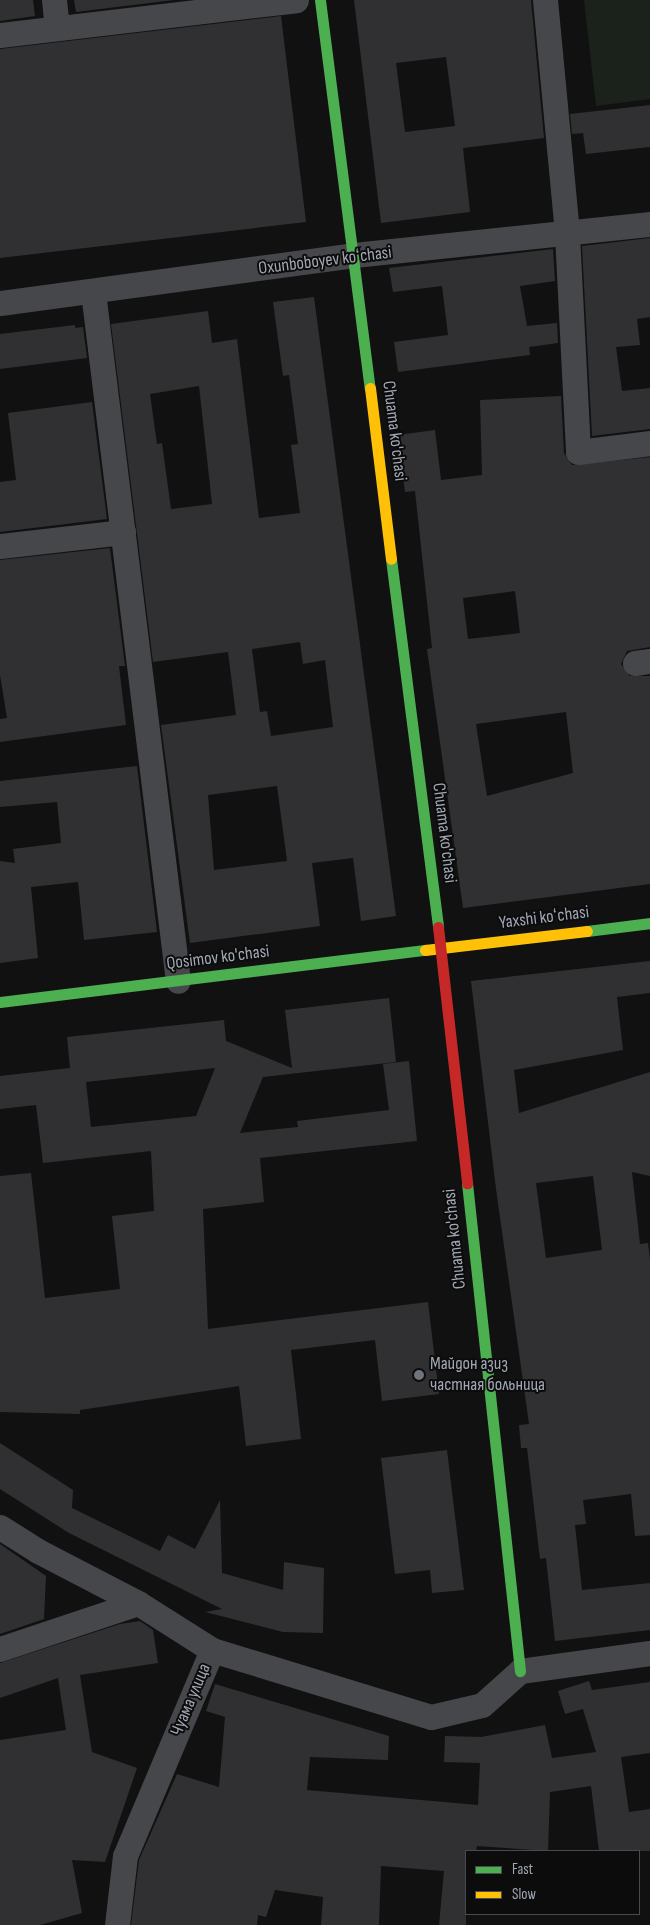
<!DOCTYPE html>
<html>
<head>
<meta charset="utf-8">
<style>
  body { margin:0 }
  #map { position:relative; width:650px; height:1925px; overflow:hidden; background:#111112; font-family:"Sofia Sans Condensed",sans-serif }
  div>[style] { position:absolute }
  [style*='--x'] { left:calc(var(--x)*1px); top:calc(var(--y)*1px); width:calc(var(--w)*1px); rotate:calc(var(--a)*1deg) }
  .green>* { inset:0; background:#1b221c }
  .building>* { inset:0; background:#303032 }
  .street>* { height:25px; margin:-12.5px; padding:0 12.5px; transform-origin:12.5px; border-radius:12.5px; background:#46474a }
  .fast>* { height:11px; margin:-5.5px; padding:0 5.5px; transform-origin:5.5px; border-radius:5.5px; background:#4caf50 }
  .slow>* { height:11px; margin:-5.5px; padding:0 5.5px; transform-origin:5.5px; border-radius:5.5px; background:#ffc107 }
  .jam>* { height:11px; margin:-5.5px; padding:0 5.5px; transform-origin:5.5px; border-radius:5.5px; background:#c62828 }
  .dots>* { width:14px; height:14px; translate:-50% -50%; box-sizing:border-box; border:2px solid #0c0c0d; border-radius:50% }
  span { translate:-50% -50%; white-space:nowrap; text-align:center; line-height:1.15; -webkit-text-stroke:4px #0c0c0d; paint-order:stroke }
  .street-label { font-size:18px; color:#a1a8b4 }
  .poi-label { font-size:18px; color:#a1a8b4 }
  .left { translate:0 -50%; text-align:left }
  .legend { position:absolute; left:465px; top:1850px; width:175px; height:65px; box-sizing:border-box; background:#0c0c0d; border:1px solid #484a50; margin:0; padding:6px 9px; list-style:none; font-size:15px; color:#a1a8b4 }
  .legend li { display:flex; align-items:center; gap:10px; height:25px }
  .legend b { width:25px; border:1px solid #484a50 }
</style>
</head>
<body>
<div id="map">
  <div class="green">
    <i style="clip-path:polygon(584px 0,650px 0,650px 99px,596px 106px)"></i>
  </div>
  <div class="building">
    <i style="clip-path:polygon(0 0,33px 0,35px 16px,0 21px)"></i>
    <i style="clip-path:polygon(74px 0,174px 0,76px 12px)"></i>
    <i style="clip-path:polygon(evenodd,354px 0,531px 0,544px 138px,463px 148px,470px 212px,381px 223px,354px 0,446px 57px,455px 126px,405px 132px,396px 63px,446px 57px)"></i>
    <i style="clip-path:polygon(281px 16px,306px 222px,0 258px,0 49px)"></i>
    <i style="clip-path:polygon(650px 105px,650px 147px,586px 154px,583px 133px,572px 134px,570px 114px)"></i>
    <i style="clip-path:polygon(650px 238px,650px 317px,637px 319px,640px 345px,616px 347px,622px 391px,650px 388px,650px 429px,592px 436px,582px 246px)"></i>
    <i style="clip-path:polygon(553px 249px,555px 281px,520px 286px,527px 326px,557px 323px,558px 343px,529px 347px,530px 355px,398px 372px,394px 342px,448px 335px,442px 286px,393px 292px,389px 268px)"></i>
    <i style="clip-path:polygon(evenodd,314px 297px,396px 916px,361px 921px,353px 858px,312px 863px,320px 926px,190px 943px,161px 725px,236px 715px,228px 652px,153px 662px,111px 324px,208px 311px,212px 343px,237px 339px,259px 518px,300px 513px,291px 445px,298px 444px,289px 375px,283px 376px,273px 302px,314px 297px,199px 386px,212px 504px,171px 509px,162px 443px,157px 444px,150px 394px,199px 386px,314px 297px,300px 642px,303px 664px,325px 660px,333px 727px,271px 736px,267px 711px,260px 712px,252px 649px,300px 642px,314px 297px,277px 786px,287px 861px,214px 870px,208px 795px,277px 786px)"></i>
    <i style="clip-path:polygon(75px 325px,75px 328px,83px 327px,87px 358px,0 369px,0 334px)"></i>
    <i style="clip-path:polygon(evenodd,561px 396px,564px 453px,572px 465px,650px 457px,650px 647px,627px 651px,621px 664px,630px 676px,650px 676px,650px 884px,463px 908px,427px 649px,432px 648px,415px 491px,405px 492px,398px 435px,435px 430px,441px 480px,482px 475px,480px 400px,561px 396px,515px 591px,520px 633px,468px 639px,463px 598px,515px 591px,561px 396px,566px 712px,573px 773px,487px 796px,476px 724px,566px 712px)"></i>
    <i style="clip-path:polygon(92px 402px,107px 519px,0 532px,0 482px,16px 480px,8px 413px)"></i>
    <i style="clip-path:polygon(110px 548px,125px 666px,119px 666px,126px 725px,0 742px,0 719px,7px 718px,0 675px,0 560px)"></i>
    <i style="clip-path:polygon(137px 766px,157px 932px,84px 940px,78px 882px,31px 887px,38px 958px,0 963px,0 861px,15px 863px,13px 849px,61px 843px,57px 802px,0 807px,0 781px)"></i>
    <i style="clip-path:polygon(evenodd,650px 961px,650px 993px,617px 997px,623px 1050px,514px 1070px,519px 1113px,650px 1072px,650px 1176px,632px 1172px,640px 1244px,648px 1243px,650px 1260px,650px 1535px,635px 1536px,631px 1494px,583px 1500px,586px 1524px,575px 1525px,582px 1590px,650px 1583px,650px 1630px,555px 1641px,546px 1558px,540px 1559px,527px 1448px,521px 1448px,519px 1425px,529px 1424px,496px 1189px,471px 981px,650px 961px,593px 1176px,602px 1250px,546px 1258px,536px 1183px,593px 1176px)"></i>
    <i style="clip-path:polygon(evenodd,389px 998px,396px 1062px,263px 1077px,240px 1133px,298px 1127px,297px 1121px,389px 1110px,383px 1064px,409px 1061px,417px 1141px,260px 1158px,264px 1202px,203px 1209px,208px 1329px,428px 1302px,439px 1394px,382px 1401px,375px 1340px,291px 1350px,301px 1439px,246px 1446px,239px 1386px,80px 1410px,80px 1414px,0 1412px,0 1176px,31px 1173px,45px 1298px,120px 1289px,112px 1216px,154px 1211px,151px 1151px,43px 1163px,36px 1105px,0 1109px,0 1076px,70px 1068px,67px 1037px,224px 1020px,226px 1041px,292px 1068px,285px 1010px,389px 998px,215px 1068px,196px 1116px,91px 1127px,86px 1082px,215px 1068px)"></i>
    <i style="clip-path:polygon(0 1443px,73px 1490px,72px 1508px,160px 1551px,168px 1535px,195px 1549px,220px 1500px,222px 1573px,283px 1590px,284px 1562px,324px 1568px,323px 1633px,283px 1632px,205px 1612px,222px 1609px,69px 1533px,0 1489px)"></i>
    <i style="clip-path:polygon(447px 1450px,464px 1590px,432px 1593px,430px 1570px,395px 1574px,381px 1458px)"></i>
    <i style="clip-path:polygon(0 1544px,46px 1576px,44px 1619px,0 1634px)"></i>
    <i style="clip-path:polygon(140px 1621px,153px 1630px,158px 1663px,80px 1675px,92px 1752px,137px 1768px,105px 1862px,72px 1860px,82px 1913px,40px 1925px,0 1925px,0 1740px,66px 1730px,58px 1678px,0 1698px,0 1663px,120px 1624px)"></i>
    <i style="clip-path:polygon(589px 1681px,592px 1690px,650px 1682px,650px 1753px,621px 1757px,629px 1812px,650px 1809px,650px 1851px,599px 1851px,591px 1786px,550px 1792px,548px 1851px,477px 1846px,476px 1851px,466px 1851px,466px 1925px,439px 1925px,444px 1871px,381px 1866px,379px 1925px,321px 1925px,323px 1897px,275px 1890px,266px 1917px,258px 1915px,257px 1925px,131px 1925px,139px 1860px,177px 1774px,219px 1787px,225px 1717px,206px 1711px,215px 1684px,389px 1736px,388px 1760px,310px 1757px,307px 1790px,478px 1805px,480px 1763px,444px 1762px,445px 1736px,481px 1737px,545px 1725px,552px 1758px,596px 1752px,583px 1709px,565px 1714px,558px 1691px)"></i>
  </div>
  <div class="street">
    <i style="--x:54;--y:0;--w:28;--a:84"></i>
    <i style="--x:545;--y:0;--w:235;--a:84.6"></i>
    <i style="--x:567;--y:234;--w:218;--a:87.1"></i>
    <i style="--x:578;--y:452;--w:73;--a:-7.1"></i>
    <i style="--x:0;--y:35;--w:298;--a:-6.7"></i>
    <i style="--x:93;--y:292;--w:694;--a:82.97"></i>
    <i style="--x:0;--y:303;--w:357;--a:-7.7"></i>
    <i style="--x:354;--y:255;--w:298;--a:-6"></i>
    <i style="--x:0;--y:546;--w:124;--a:-6.5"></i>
    <i style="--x:635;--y:663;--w:15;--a:-8"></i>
    <i style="--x:0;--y:1527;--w:45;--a:32.3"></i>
    <i style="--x:38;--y:1551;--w:113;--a:27.5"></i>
    <i style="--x:138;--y:1603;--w:88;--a:32.4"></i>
    <i style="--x:212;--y:1650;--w:224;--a:112.9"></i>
    <i style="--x:125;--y:1856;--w:69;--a:96.6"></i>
    <i style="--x:0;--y:1649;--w:145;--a:-18.4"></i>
    <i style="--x:212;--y:1650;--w:229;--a:17"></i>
    <i style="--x:431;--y:1717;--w:52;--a:-13.2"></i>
    <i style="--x:482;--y:1705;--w:51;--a:-41.8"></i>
    <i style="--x:520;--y:1671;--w:131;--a:-7.9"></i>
  </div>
  <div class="fast">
    <i style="--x:320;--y:0;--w:391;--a:82.7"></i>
    <i style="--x:391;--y:559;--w:371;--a:82.7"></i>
    <i style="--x:587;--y:931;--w:64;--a:-7.2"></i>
    <i style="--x:0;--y:1002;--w:428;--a:-7"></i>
    <i style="--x:467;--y:1183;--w:491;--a:83.8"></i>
  </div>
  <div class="slow">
    <i style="--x:370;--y:388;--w:172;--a:83"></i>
    <i style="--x:425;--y:950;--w:163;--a:-6.7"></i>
  </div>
  <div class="jam">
    <i style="--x:438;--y:927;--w:258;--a:83.5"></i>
  </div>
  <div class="dots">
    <i style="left:419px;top:1375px;background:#6f737b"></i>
  </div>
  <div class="street-label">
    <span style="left:325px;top:261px;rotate:-7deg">Oxunboboyev koʻchasi</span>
    <span style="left:394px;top:431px;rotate:83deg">Chuama ko'chasi</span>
    <span style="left:444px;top:833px;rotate:83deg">Chuama ko'chasi</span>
    <span style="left:544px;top:918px;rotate:-7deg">Yaxshi koʻchasi</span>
    <span style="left:218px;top:958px;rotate:-7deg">Qosimov ko'chasi</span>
    <span style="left:455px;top:1239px;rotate:-96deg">Chuama ko'chasi</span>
    <span style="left:191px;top:1700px;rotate:-67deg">Чуама улица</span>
  </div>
  <div class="poi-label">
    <span class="left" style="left:430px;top:1375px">Майдон азиз<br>частная больница</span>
  </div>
  <ul class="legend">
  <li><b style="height:6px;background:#4caf50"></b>Fast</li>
  <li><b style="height:6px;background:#ffc107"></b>Slow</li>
  </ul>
</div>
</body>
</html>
